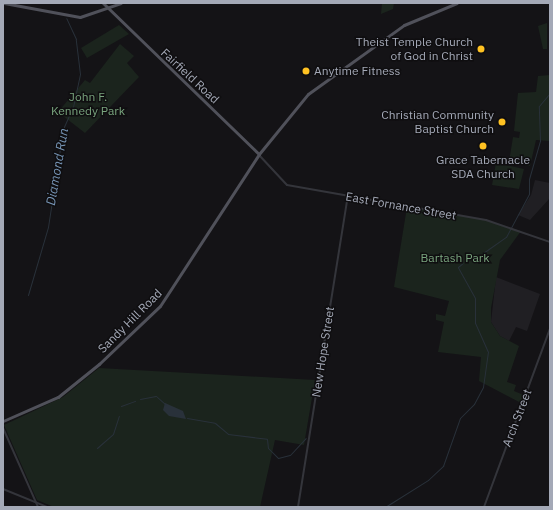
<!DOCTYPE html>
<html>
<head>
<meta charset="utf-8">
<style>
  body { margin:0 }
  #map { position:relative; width:553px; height:510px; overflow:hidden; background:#141316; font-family:"IBM Plex Sans",sans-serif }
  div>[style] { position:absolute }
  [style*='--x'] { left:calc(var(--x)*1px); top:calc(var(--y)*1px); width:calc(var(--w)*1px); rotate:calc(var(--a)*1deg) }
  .built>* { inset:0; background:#201f23 }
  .green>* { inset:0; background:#1b241d }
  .water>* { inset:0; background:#29313a }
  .stream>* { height:1px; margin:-0.5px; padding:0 0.5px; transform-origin:0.5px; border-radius:0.5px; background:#29313a }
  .minor>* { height:2px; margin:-1px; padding:0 1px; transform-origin:1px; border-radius:1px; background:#34353b }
  .major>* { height:3px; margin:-1.5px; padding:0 1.5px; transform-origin:1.5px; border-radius:1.5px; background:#50515a }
  .dots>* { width:11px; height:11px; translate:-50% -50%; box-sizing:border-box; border:2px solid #0f0e10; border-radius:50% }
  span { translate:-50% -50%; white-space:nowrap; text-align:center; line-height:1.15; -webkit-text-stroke:3px #0f0e10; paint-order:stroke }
  .poi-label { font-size:12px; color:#a4a9b7 }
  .right { translate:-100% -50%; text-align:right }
  .left { translate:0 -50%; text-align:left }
  .street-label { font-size:12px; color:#a4a9b7 }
  .park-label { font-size:12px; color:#79a47e }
  .water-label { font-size:13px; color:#7795b6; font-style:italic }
  .frame { position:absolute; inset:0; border:4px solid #a4a9b7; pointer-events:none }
</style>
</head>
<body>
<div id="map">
  <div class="built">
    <i style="clip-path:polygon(535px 180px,550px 183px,550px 198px,530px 220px,518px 215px,531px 195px)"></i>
    <i style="clip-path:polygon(496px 277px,540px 294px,527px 331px,516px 327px,509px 341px,500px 336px,491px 322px)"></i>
  </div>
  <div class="green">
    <i style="clip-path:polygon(382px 3px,394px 3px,393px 9px,381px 14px)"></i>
    <i style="clip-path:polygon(547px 23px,547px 49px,543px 49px,538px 26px)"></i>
    <i style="clip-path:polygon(119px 25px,129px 34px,87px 58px,81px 48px)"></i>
    <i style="clip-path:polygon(120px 44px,134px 56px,127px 63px,139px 77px,85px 133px,58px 112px,85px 80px,90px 83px)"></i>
    <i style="clip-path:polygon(550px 75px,550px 141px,536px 140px,530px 166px,509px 162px,513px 137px,519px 138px,520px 132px,514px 131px,518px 93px,536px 92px,538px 76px)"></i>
    <i style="clip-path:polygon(496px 163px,524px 169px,519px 189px,492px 185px)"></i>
    <i style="clip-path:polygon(407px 207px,486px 220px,521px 231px,500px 260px,491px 308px,491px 322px,500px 336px,519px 346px,507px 382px,516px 385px,514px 391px,526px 396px,523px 404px,479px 381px,481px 357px,438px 352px,444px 322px,436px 320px,436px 314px,445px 316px,449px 301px,394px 287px)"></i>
    <i style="clip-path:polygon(99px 368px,315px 380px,304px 445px,275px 440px,260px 507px,54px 507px,37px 500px,4px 425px,63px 397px)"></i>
  </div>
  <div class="water">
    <i style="clip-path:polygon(165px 403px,183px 411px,186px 419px,169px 416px,163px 410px)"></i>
  </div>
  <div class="stream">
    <i style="--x:483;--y:253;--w:28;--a:-35"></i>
    <i style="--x:506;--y:237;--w:49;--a:-61.9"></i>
    <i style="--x:529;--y:194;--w:15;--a:-90"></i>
    <i style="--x:529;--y:179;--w:40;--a:-74"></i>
    <i style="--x:540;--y:141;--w:35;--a:-92"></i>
    <i style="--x:539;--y:106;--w:17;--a:-50"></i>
    <i style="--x:28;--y:295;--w:71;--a:-73.6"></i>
    <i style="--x:48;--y:227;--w:99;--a:-81.3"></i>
    <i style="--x:63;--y:129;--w:24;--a:-66"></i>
    <i style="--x:73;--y:107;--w:34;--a:-78"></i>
    <i style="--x:80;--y:74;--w:35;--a:-97"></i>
    <i style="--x:76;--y:39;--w:23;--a:-115"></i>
    <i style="--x:140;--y:399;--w:16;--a:-11"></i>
    <i style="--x:156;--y:396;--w:13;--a:42"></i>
    <i style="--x:121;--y:406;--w:15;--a:-20"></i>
    <i style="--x:187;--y:418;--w:28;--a:10"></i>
    <i style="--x:215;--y:423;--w:17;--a:40"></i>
    <i style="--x:228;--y:434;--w:39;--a:7"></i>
    <i style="--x:267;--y:439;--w:9;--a:84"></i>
    <i style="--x:268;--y:448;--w:14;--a:45"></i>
    <i style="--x:278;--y:458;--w:12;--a:-14"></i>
    <i style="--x:290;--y:455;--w:23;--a:-47"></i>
    <i style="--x:97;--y:448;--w:21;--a:-41"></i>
    <i style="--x:113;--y:434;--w:19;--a:-72"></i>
    <i style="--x:385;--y:507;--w:51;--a:-32.1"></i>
    <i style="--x:428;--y:480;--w:21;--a:-43"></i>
    <i style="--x:443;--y:466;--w:51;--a:-70.5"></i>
    <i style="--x:460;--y:418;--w:20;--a:-45"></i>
    <i style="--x:474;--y:404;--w:19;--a:-62"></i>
    <i style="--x:483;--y:387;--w:35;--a:-82"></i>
    <i style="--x:488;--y:352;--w:32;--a:-114"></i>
    <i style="--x:475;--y:323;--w:25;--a:-90"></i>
    <i style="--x:475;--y:298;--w:35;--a:-119"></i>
    <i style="--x:458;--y:267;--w:6;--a:-39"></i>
  </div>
  <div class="minor">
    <i style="--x:259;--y:155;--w:41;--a:47"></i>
    <i style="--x:287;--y:185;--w:202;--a:10"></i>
    <i style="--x:486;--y:220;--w:68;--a:19"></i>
    <i style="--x:3;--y:428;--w:86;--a:66.1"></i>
    <i style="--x:3;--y:489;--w:48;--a:22.2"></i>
    <i style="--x:290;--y:507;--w:14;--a:0"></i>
    <i style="--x:298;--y:507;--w:315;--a:-80.9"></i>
    <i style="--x:484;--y:507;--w:190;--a:-69.7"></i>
  </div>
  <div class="major">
    <i style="--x:4;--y:3;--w:77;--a:10.4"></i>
    <i style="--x:80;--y:17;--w:43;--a:-18.9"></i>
    <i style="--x:103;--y:3;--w:217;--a:44.1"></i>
    <i style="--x:3;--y:421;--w:60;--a:-23.6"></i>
    <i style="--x:58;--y:397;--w:53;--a:-38.8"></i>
    <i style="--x:99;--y:364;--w:84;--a:-43.6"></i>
    <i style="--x:160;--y:306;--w:181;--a:-56.9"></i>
    <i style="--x:259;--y:154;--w:77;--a:-50.8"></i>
    <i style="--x:308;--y:94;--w:118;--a:-35.7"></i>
    <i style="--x:404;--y:25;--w:57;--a:-22.5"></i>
  </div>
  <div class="dots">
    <i style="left:481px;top:49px;background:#ffc222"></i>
    <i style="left:306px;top:71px;background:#ffc222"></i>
    <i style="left:502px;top:122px;background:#ffc222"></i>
    <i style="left:483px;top:146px;background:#ffc222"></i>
  </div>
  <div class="poi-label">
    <span class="right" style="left:473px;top:49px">Theist Temple Church<br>of God in Christ</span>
    <span class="left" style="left:314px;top:71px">Anytime Fitness</span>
    <span class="right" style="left:494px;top:122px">Christian Community<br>Baptist Church</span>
    <span style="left:483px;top:167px">Grace Tabernacle<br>SDA Church</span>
  </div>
  <div class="street-label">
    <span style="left:190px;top:76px;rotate:43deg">Fairfield Road</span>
    <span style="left:401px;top:206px;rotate:10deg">East Fornance Street</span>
    <span style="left:130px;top:321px;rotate:-45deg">Sandy Hill Road</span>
    <span style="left:323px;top:352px;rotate:-81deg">New Hope Street</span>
    <span style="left:517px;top:418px;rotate:-69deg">Arch Street</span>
  </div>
  <div class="park-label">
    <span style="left:88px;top:104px">John F.<br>Kennedy Park</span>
    <span style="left:455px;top:258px">Bartash Park</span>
  </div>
  <div class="water-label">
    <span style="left:58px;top:167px;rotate:-80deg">Diamond Run</span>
  </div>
  <div class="frame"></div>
</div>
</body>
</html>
